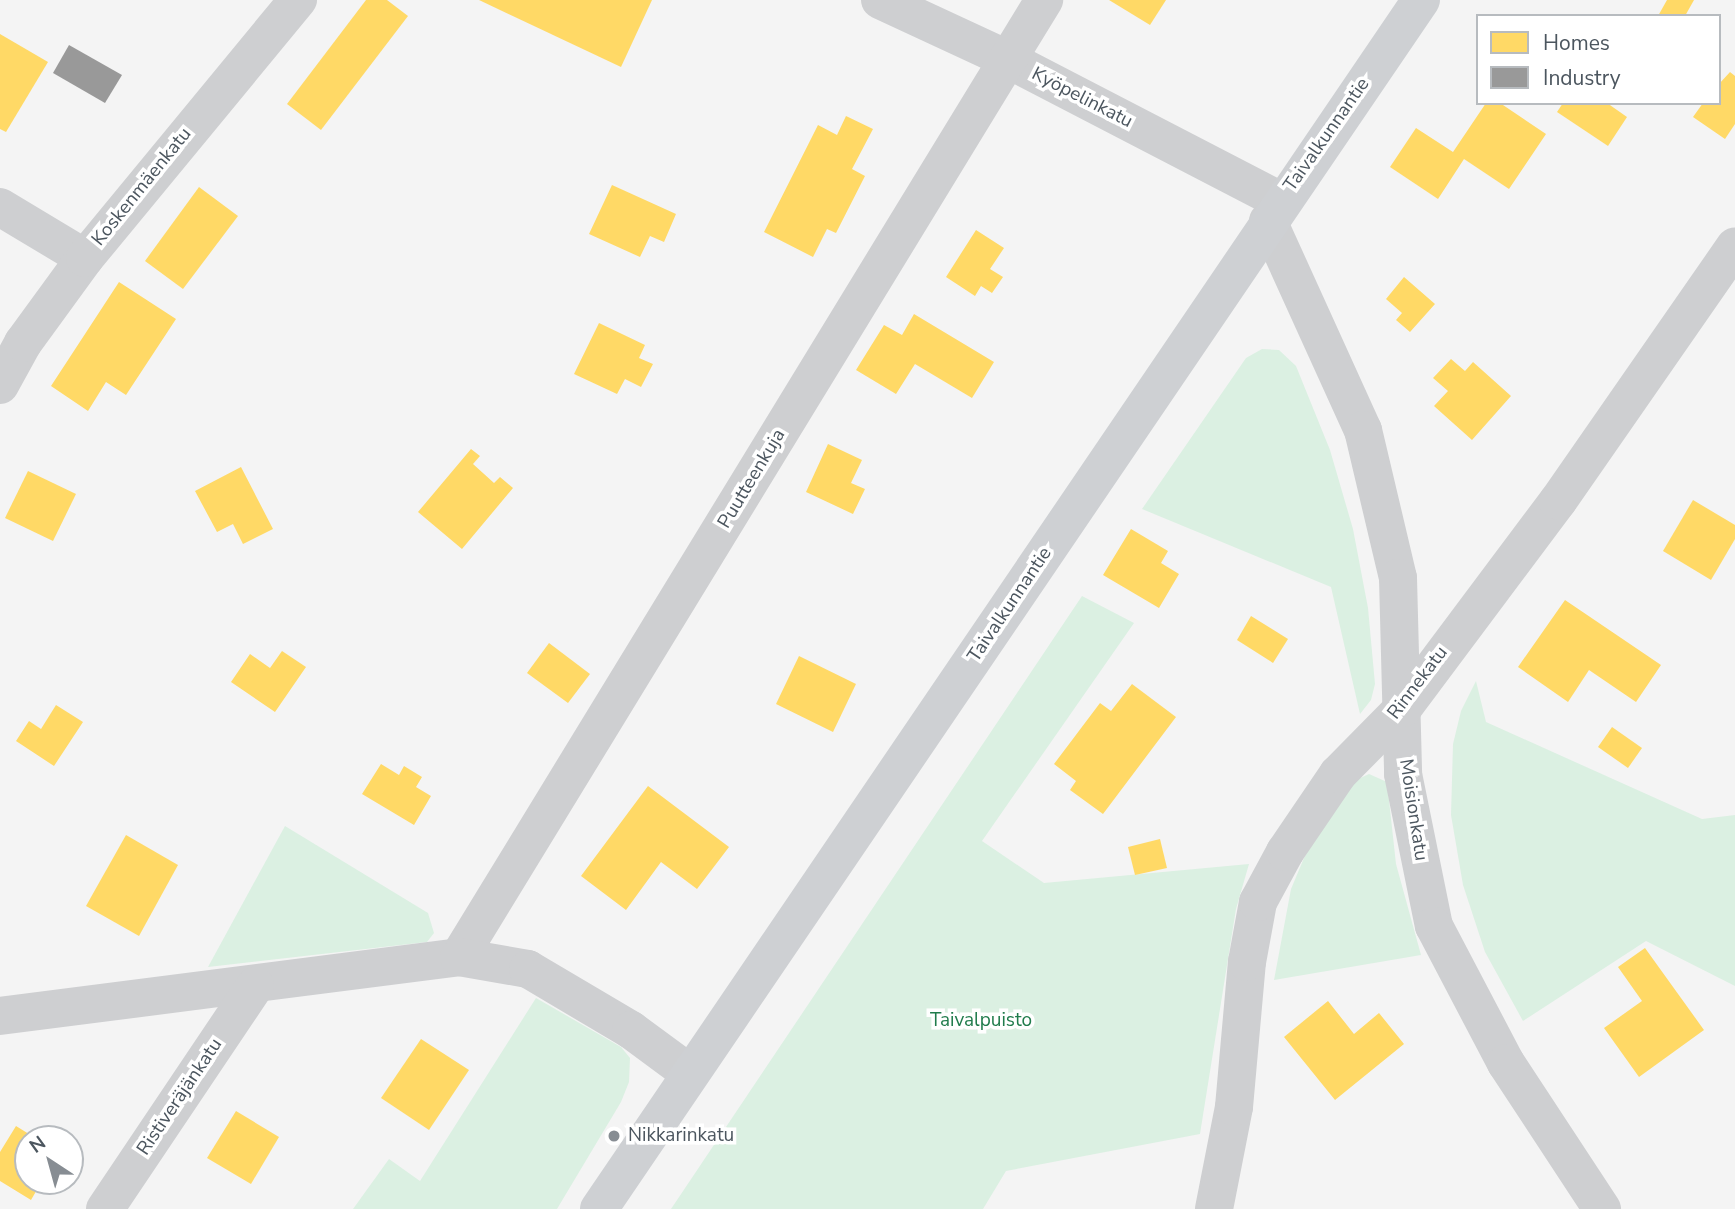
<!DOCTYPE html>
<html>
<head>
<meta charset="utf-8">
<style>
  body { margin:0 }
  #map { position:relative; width:1735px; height:1209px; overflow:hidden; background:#f4f4f4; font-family:"Nunito Sans",sans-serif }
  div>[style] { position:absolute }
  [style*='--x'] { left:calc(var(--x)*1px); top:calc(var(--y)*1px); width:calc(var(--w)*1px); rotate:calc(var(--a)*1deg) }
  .green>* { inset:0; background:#dbf0e2 }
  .homes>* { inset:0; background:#ffd966 }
  .industry>* { inset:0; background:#999 }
  .minor>* { height:38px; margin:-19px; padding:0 19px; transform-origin:19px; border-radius:19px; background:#cecfd1 }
  .secondary>* { height:38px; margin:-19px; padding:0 19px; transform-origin:19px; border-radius:19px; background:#ced0d3 }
  .dots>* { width:19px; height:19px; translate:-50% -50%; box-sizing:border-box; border:4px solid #fff; border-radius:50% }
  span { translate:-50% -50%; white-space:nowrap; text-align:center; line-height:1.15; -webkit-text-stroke:7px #fff; paint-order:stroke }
  .street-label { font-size:19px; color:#4c565f }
  .park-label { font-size:19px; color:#207c4c }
  .poi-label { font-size:19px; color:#4c565f }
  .left { translate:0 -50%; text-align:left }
  .legend { position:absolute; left:1476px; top:14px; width:245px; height:91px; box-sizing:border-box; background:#fff; border:2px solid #b7bbbf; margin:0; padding:9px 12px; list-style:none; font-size:21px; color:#4c565f }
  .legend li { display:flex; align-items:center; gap:14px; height:35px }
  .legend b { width:35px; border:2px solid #b7bbbf }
  .north { position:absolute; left:14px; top:1125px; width:70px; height:70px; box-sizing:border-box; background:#fff; border:2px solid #b7bbbf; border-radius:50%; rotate:324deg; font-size:19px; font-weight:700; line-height:28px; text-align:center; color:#4c565f }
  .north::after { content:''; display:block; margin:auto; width:24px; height:32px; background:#878d93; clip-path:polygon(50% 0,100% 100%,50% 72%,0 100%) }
</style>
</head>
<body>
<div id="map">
  <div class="green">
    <i style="clip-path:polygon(1262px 349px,1279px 350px,1296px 366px,1330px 450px,1353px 529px,1368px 608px,1375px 684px,1371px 700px,1360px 714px,1331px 587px,1142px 509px,1246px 358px)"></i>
    <i style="clip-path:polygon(1082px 596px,1134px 623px,982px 841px,1044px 883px,1249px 864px,1236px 909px,1200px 1134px,1006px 1171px,983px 1209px,671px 1209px)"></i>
    <i style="clip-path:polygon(1476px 681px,1486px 722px,1702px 819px,1735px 815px,1735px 986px,1646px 941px,1523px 1021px,1485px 952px,1463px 885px,1451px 815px,1453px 744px,1461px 711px)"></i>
    <i style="clip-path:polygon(1369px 774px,1387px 782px,1396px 864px,1421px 955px,1274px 980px,1291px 889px,1304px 858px,1331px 811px,1358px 779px)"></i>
    <i style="clip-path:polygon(285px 826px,428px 913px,434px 933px,427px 942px,208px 967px)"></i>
    <i style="clip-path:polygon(536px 998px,621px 1047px,630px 1058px,629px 1082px,621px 1102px,557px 1209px,353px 1209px,389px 1159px,420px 1181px)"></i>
  </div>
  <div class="homes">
    <i style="clip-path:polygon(366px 0,387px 0,408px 16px,321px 130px,287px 104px)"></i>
    <i style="clip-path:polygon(479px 0,652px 0,621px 67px)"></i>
    <i style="clip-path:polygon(1109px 0,1166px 0,1150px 25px)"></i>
    <i style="clip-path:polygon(1667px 0,1694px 0,1685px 16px,1658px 16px)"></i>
    <i style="clip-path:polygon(0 34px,48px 62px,6px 132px,0 129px)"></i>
    <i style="clip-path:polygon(1730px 72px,1735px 76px,1735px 124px,1725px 139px,1693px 117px,1703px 103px,1719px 103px,1719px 84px)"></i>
    <i style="clip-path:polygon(1486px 103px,1500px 103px,1546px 134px,1509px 189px,1464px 159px,1438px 199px,1390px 167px,1416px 128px,1453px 152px)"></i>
    <i style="clip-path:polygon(1563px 103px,1607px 103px,1627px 117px,1608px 146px,1557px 112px)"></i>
    <i style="clip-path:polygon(846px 116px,873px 129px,852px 169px,865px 176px,836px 233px,827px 229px,813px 257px,764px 232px,818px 125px,837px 135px)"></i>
    <i style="clip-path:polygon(612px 185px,676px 214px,664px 242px,650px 236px,640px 257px,589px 234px)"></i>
    <i style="clip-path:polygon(199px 187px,238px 216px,183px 289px,145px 261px)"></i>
    <i style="clip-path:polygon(976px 230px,1004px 248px,990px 269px,1003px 277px,992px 293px,981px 286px,975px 296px,946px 277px)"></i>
    <i style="clip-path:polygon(1404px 277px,1435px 304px,1410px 332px,1396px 320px,1402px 313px,1386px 299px)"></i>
    <i style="clip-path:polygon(119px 282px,176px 319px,126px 395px,106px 382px,88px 411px,51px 386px)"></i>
    <i style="clip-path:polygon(914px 314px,994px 362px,972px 398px,915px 364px,896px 394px,856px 370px,884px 325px,902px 335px)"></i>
    <i style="clip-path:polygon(599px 323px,645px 345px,639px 358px,653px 364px,641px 387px,625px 379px,617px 394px,574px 374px)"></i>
    <i style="clip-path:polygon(1451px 359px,1465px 371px,1473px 362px,1511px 396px,1472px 440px,1434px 406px,1448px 391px,1433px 378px)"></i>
    <i style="clip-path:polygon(828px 444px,862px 460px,851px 483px,865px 489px,853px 514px,806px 492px)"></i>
    <i style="clip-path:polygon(471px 449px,480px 456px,473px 464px,494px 483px,500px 477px,513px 488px,462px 549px,418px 512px)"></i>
    <i style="clip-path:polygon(241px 467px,273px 529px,243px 544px,233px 524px,217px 532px,195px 491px)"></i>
    <i style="clip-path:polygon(28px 471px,76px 494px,53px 541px,5px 518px)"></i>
    <i style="clip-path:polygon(1693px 500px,1735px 525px,1735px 539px,1711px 580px,1663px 551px)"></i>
    <i style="clip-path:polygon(1131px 529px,1168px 551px,1161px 563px,1179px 574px,1159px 608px,1103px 575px)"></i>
    <i style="clip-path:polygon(1565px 600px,1661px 665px,1636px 702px,1589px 670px,1568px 702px,1518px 667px)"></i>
    <i style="clip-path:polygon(1251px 616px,1288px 639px,1273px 663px,1237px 640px)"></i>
    <i style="clip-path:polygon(549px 643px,590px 674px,568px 703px,527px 673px)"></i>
    <i style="clip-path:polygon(282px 651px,306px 667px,275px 712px,231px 682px,250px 654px,270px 668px)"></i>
    <i style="clip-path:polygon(799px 656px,856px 684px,833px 732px,776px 704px)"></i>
    <i style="clip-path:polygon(1132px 684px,1176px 717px,1103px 814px,1070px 790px,1076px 781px,1054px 764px,1100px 703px,1111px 711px)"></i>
    <i style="clip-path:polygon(56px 705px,83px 722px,54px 766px,16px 741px,29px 721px,41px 729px)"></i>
    <i style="clip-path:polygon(1612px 727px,1642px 748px,1628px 768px,1598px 747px)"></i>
    <i style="clip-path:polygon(381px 764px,399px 775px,404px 766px,422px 777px,416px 787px,431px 796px,414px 825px,362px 794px)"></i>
    <i style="clip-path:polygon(648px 786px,729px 847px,697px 889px,661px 862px,626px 910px,581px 876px)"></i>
    <i style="clip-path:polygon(126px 835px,178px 865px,139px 936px,86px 906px)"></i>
    <i style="clip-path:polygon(1160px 839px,1167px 868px,1135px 875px,1128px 847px)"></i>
    <i style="clip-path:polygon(1645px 948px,1704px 1030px,1639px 1077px,1604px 1028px,1642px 1001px,1618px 967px)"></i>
    <i style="clip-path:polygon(1328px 1001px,1354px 1034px,1379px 1013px,1404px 1044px,1335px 1100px,1284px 1037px)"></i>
    <i style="clip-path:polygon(421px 1039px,469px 1070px,429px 1130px,381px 1098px)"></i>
    <i style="clip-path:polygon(236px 1111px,279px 1137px,251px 1184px,207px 1158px)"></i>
    <i style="clip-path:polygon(16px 1126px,37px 1139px,28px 1139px,28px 1181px,42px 1181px,31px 1200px,0 1181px,0 1152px)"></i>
  </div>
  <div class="industry">
    <i style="clip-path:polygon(69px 45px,122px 75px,105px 103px,53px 73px)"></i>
  </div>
  <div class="minor">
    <i style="--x:880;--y:0;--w:142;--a:24.9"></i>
    <i style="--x:1009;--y:60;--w:306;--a:27.4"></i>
    <i style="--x:0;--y:207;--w:99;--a:31"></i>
    <i style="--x:1268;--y:221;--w:230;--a:65.6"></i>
    <i style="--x:1363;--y:430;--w:152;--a:76.7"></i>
    <i style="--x:1398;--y:578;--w:196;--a:88.5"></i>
    <i style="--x:1403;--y:774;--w:155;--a:78.5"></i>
    <i style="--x:1434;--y:926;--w:155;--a:62.3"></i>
    <i style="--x:1506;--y:1063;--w:175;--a:56.7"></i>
    <i style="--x:0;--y:385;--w:48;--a:-61.3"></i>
    <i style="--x:23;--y:343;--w:105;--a:-53.9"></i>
    <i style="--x:85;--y:258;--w:335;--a:-50.5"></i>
    <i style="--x:459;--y:957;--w:1122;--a:-58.56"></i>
    <i style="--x:0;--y:1016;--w:463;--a:-7.3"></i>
    <i style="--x:459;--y:957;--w:70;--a:9.9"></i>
    <i style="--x:528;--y:969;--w:120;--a:30.6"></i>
    <i style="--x:631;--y:1030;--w:71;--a:36.4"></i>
    <i style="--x:105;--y:1209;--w:269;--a:-56.1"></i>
    <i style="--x:1214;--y:1209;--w:104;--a:-78.9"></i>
    <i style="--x:1234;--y:1107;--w:146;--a:-84.9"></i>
    <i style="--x:1247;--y:962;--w:61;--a:-79.6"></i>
    <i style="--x:1258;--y:902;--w:57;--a:-61.6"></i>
    <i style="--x:1285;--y:852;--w:94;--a:-55.8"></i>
    <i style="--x:1338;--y:774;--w:93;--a:-45.4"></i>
    <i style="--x:1403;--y:708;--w:259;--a:-53.2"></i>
    <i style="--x:1558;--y:501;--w:310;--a:-55.2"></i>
  </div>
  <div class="secondary">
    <i style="--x:599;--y:1209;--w:1462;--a:-55.79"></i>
  </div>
  <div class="dots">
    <i style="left:614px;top:1136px;background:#878d93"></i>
  </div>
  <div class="street-label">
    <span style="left:1082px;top:98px;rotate:27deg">Kyöpelinkatu</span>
    <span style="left:1327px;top:135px;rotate:-55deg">Taivalkunnantie</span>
    <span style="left:142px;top:187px;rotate:-51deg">Koskenmäenkatu</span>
    <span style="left:752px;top:479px;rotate:-59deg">Puutteenkuja</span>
    <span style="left:1010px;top:605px;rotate:-56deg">Taivalkunnantie</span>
    <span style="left:1418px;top:683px;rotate:-53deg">Rinnekatu</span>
    <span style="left:1413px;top:810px;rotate:81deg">Moisionkatu</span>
    <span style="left:180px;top:1097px;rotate:-56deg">Ristiveräjänkatu</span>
  </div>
  <div class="park-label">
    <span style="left:981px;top:1021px">Taivalpuisto</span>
  </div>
  <div class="poi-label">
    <span class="left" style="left:628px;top:1136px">Nikkarinkatu</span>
  </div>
  <ul class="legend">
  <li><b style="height:19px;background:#ffd966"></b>Homes</li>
  <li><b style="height:19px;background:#999"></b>Industry</li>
  </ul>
  <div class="north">N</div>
</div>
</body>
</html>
